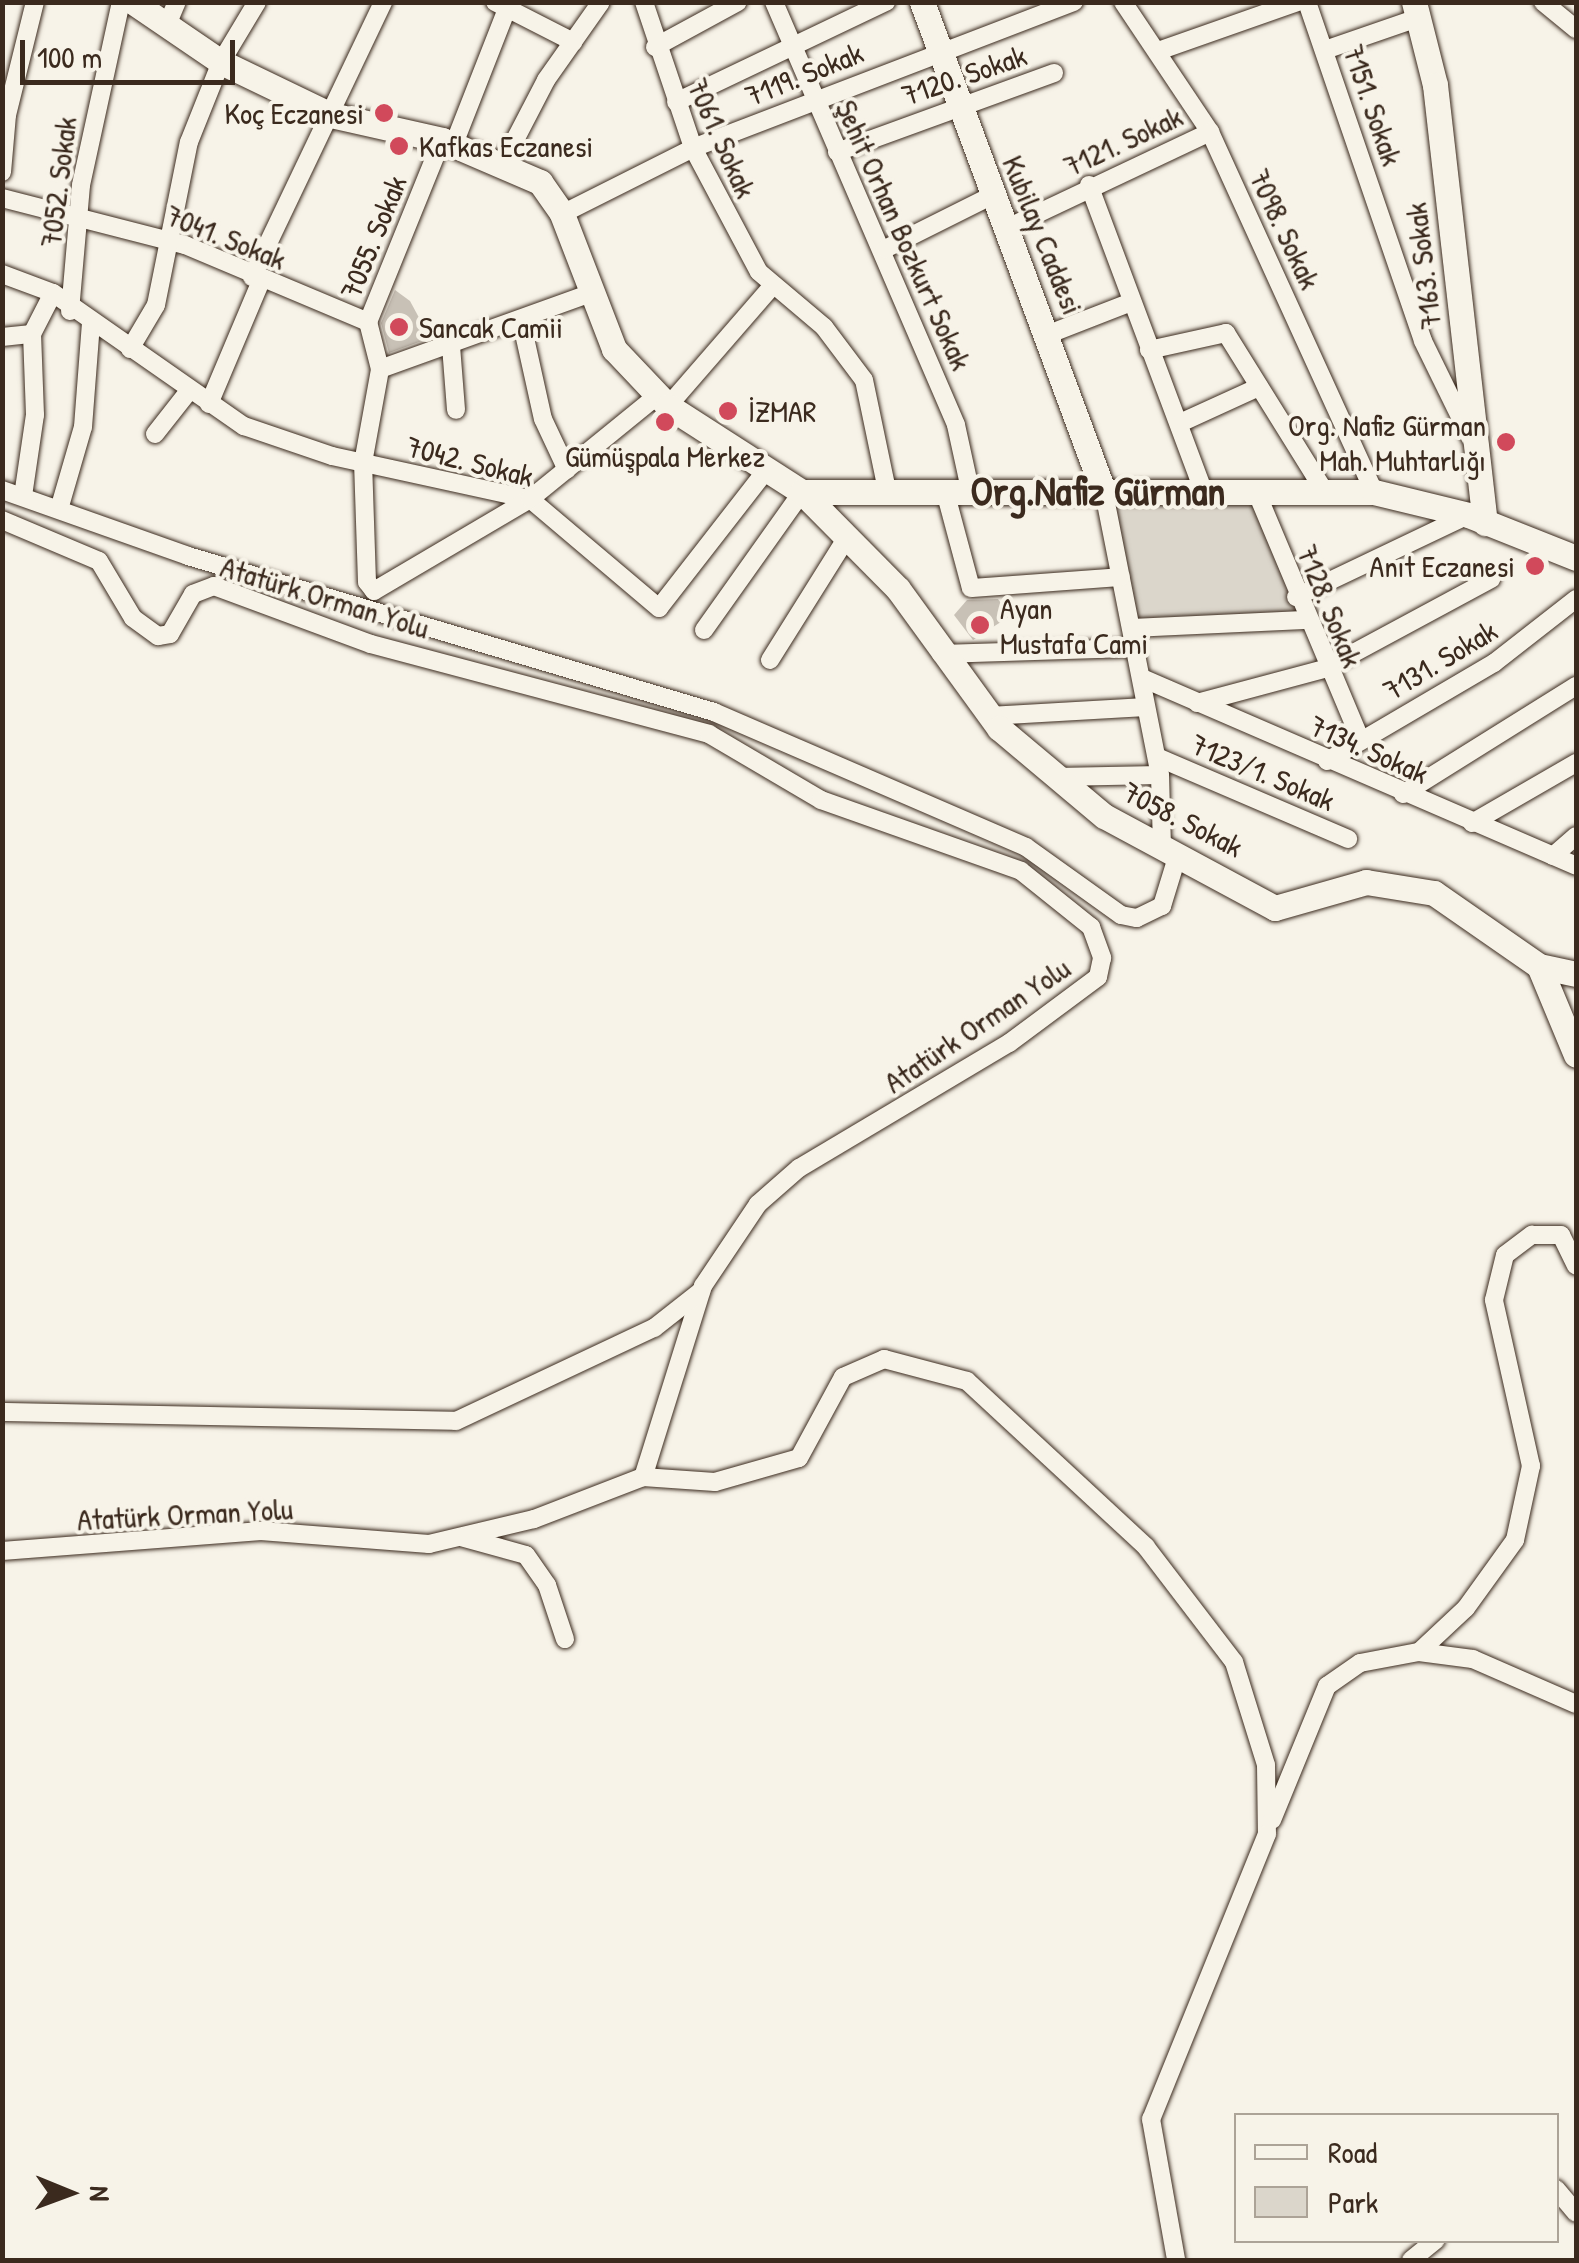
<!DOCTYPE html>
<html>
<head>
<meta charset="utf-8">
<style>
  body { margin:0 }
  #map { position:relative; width:1579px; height:2263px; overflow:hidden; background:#f7f3e8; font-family:"Patrick Hand",sans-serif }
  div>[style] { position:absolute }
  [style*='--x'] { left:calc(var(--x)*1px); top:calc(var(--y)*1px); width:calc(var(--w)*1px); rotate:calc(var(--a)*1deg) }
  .green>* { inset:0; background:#dbd6cb }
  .building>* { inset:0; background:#c8c1b6 }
  .roads { filter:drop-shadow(0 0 2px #3b2a1e) drop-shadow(0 0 2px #3b2a1e) }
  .street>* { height:18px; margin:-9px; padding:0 9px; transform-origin:9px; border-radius:9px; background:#f7f3e8 }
  .secondary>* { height:25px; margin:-12.5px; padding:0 12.5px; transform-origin:12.5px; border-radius:12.5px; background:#f7f3e8 }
  .dots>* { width:28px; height:28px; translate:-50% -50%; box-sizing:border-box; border:5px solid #f7f3e8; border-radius:50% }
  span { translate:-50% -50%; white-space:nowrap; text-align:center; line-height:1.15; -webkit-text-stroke:8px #f7f3e8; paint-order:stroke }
  .street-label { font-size:30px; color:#3b2a1e }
  .poi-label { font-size:30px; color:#3b2a1e }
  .right { translate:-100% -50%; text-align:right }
  .left { translate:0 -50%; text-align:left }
  .district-label { font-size:40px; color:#3b2a1e; font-weight:700 }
  .frame { position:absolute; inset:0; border:5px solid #3b2a1e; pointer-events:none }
  .legend { position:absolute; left:1234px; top:2113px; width:325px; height:130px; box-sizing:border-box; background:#f7f3e8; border:2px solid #aca397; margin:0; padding:12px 18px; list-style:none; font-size:30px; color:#3b2a1e }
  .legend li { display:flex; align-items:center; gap:20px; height:50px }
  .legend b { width:50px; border:2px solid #aca397 }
  .north { position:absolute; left:20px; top:2143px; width:100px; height:100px; -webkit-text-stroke:8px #f7f3e8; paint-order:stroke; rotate:91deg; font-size:28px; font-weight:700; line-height:40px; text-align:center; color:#3b2a1e }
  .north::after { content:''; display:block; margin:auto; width:35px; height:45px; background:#3b2a1e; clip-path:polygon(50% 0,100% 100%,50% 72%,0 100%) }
  .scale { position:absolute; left:20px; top:40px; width:215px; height:45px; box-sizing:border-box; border:5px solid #3b2a1e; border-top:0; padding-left:12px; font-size:30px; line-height:35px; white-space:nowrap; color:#3b2a1e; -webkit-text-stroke:8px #f7f3e8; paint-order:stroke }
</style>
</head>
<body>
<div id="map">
  <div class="green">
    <i style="clip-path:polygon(1255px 499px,1297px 612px,1137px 620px,1113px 501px)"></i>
  </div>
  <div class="building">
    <i style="clip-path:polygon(395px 290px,410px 301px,430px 338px,389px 353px,381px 323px)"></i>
    <i style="clip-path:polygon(998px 599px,1010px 616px,973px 640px,954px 615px,967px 600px)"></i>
  </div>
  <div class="roads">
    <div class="street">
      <i style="--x:495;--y:2;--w:88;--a:27.1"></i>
      <i style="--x:644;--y:2;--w:154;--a:71.4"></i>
      <i style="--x:693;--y:148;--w:140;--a:62"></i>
      <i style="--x:759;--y:272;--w:85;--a:40.2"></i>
      <i style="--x:824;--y:327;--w:66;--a:53"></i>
      <i style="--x:864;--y:380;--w:117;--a:78.2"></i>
      <i style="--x:774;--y:2;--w:460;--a:66.7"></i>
      <i style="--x:956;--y:425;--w:71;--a:77.7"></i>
      <i style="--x:1123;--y:2;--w:156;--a:56.2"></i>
      <i style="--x:1210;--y:132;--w:396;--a:65.5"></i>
      <i style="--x:1307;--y:2;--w:358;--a:71.1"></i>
      <i style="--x:1423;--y:341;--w:107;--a:63.9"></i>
      <i style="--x:1543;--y:2;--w:43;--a:39.3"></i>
      <i style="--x:167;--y:25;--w:25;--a:-67"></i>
      <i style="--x:655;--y:47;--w:94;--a:-28.5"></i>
      <i style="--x:1161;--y:50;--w:144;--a:-19.4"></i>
      <i style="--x:1325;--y:50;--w:98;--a:-19"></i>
      <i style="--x:676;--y:102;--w:233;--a:-25.5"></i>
      <i style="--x:454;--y:144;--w:145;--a:-68.6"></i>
      <i style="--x:837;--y:152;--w:231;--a:-20"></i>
      <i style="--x:502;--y:165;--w:96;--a:-62.6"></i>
      <i style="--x:546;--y:80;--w:95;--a:-54.8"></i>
      <i style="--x:2;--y:172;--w:57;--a:-85"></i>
      <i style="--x:7;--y:115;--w:116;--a:-76.1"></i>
      <i style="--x:1089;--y:185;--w:328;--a:69.5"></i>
      <i style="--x:2;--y:198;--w:189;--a:14.4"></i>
      <i style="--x:185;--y:245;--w:199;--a:22.8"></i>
      <i style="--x:562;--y:214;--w:147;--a:-26.7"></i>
      <i style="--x:693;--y:148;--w:408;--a:-21"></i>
      <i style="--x:1005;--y:229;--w:227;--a:-25.3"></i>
      <i style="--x:885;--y:249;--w:119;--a:-26.6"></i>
      <i style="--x:2;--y:274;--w:54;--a:20.4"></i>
      <i style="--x:53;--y:293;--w:233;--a:34.9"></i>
      <i style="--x:244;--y:426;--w:93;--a:18.8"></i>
      <i style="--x:332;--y:456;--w:203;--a:12.3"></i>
      <i style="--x:530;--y:499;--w:169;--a:40.2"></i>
      <i style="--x:659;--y:608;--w:177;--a:-52.1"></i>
      <i style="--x:252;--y:277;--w:305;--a:-64.5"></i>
      <i style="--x:70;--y:311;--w:126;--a:-85"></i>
      <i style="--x:81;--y:185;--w:187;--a:-77.7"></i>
      <i style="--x:521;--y:320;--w:101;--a:77.5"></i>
      <i style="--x:543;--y:419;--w:56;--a:64.8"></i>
      <i style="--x:1049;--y:334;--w:86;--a:-21.2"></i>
      <i style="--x:2;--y:337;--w:30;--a:-6"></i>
      <i style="--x:451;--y:346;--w:64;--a:85.5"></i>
      <i style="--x:130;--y:349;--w:51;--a:-59.4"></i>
      <i style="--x:156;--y:305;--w:166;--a:-78.6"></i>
      <i style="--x:189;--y:142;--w:86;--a:-68.2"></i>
      <i style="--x:221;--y:62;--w:70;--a:-59"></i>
      <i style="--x:1149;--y:350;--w:79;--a:-12.4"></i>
      <i style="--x:1226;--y:333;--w:187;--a:58.1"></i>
      <i style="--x:380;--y:369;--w:227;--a:-19.8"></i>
      <i style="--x:209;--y:404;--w:134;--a:-67.1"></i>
      <i style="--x:668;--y:406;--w:160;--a:-49"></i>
      <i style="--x:1180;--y:423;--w:87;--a:-24.5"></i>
      <i style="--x:155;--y:434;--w:53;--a:-51.8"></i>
      <i style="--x:2;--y:490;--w:197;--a:19.5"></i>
      <i style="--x:188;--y:556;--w:549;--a:16.52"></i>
      <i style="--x:714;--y:712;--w:340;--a:23.4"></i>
      <i style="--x:1026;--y:847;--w:117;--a:35.6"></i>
      <i style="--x:1121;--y:915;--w:16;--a:11"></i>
      <i style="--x:1137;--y:918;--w:28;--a:-26"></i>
      <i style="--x:1162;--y:906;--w:54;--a:-72.9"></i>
      <i style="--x:1256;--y:491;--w:269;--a:67.2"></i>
      <i style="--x:1104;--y:493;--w:288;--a:78.8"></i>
      <i style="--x:1160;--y:775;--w:71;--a:88.4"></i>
      <i style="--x:946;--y:495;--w:96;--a:75"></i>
      <i style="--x:971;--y:588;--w:150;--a:-4.2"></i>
      <i style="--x:23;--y:496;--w:82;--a:-81.6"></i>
      <i style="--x:35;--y:415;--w:81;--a:-92.1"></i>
      <i style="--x:32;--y:334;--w:46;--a:-62.9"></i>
      <i style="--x:60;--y:506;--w:82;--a:-73.8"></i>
      <i style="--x:83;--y:427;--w:105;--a:-85.6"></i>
      <i style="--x:2;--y:520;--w:105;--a:22.9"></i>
      <i style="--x:99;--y:561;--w:66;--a:59.2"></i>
      <i style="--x:133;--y:618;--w:31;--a:36"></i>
      <i style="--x:158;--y:636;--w:12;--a:-9"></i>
      <i style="--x:170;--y:634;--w:46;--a:-60.1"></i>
      <i style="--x:193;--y:594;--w:22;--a:-21"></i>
      <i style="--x:214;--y:586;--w:167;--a:20.3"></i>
      <i style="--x:371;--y:644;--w:350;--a:14.9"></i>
      <i style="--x:709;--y:734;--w:130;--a:30.5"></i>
      <i style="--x:821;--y:800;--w:212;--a:19.5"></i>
      <i style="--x:1021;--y:871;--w:90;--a:38.7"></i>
      <i style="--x:1091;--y:927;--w:33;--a:70"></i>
      <i style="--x:1102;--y:958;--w:19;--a:102"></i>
      <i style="--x:1098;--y:977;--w:111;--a:143.4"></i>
      <i style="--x:1009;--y:1043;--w:244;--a:149.2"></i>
      <i style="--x:799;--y:1168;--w:55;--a:138.7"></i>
      <i style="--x:758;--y:1204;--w:99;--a:123.9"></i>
      <i style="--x:703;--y:1286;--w:200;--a:107.4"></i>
      <i style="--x:643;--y:1477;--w:117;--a:158.9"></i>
      <i style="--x:534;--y:1519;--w:108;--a:166.6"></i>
      <i style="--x:429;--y:1544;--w:169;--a:-175.6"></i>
      <i style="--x:261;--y:1531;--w:260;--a:175.6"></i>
      <i style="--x:374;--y:591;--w:11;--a:-128"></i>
      <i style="--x:367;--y:582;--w:119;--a:-91.9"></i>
      <i style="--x:363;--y:463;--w:96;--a:-79.7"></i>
      <i style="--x:380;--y:369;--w:49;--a:-104.3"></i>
      <i style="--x:368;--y:322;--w:196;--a:-67.9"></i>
      <i style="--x:374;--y:591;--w:181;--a:-30.5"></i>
      <i style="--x:530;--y:499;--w:165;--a:-39.1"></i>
      <i style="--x:1296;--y:597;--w:191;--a:-25.5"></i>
      <i style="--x:1132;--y:628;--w:172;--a:-2.7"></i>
      <i style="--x:704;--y:630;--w:169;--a:-54.6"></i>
      <i style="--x:941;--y:654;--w:195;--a:-1.8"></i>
      <i style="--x:770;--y:660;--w:143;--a:-57.9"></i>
      <i style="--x:1142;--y:678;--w:473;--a:23.4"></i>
      <i style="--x:1197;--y:703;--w:131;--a:-15"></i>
      <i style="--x:1324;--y:669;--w:190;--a:-28.3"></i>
      <i style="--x:989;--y:716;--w:157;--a:-3.3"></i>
      <i style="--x:1157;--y:757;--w:208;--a:23.2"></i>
      <i style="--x:1327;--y:761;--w:194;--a:-30.4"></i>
      <i style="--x:1494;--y:663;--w:104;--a:-38"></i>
      <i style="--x:1056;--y:777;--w:104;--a:-1.1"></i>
      <i style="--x:1403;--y:794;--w:204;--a:-32"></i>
      <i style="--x:1472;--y:823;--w:120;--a:-30"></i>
      <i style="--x:1553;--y:856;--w:30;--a:-41"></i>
      <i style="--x:2;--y:1412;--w:454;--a:1.1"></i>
      <i style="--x:456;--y:1421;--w:219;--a:-25.2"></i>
      <i style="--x:654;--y:1328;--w:60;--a:-38.2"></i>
      <i style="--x:643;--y:1477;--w:72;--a:4"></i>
      <i style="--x:715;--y:1482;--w:87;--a:-15.9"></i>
      <i style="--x:799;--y:1458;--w:92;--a:-61.5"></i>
      <i style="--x:843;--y:1377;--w:45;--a:-23.7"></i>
      <i style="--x:884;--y:1359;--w:86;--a:14.8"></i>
      <i style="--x:967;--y:1381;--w:244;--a:42.8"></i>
      <i style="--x:1146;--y:1547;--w:145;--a:52.6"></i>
      <i style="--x:1234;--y:1662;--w:108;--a:72.7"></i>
      <i style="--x:1266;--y:1765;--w:69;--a:89.2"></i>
      <i style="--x:1267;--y:1834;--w:308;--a:112.1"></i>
      <i style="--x:1151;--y:2119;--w:143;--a:79.9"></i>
      <i style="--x:461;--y:1537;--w:67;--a:15.5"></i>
      <i style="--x:526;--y:1555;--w:37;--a:55"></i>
      <i style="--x:547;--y:1585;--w:57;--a:71.6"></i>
      <i style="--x:1419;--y:1652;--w:64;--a:-43.1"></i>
      <i style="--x:1466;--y:1608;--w:84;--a:-54.2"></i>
      <i style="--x:1515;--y:1540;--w:76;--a:-77.8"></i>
      <i style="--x:1531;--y:1466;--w:170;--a:-102.6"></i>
      <i style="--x:1494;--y:1300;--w:46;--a:-76.3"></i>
      <i style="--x:1505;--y:1255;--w:34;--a:-37"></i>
      <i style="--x:1532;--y:1235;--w:29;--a:0"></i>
      <i style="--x:1561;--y:1235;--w:34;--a:64"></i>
      <i style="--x:1272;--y:1820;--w:145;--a:-67.7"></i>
      <i style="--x:1327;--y:1686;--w:40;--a:-34.9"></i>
      <i style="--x:1360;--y:1663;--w:60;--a:-10.6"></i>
      <i style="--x:1419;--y:1652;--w:54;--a:7.4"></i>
      <i style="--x:1473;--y:1659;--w:112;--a:23.6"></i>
      <i style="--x:1556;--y:2189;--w:31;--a:50"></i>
      <i style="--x:1411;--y:2260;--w:32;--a:-39"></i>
    </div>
    <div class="secondary">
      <i style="--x:133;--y:2;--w:107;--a:34.3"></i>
      <i style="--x:221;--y:62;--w:122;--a:25.7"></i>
      <i style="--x:331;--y:115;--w:114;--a:12.7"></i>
      <i style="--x:442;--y:140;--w:107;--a:23.2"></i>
      <i style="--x:540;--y:182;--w:39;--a:55"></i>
      <i style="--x:562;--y:214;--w:145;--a:68.9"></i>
      <i style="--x:614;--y:349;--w:79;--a:46.5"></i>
      <i style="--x:668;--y:406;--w:159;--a:32.7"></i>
      <i style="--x:802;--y:492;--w:136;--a:45.3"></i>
      <i style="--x:898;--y:589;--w:172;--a:54"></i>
      <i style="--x:999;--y:728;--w:137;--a:40"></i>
      <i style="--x:1104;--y:816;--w:194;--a:28.3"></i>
      <i style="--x:1275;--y:908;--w:95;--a:-15.9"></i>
      <i style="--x:1366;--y:882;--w:69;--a:9.2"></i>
      <i style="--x:1434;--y:893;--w:128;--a:34.8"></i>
      <i style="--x:1539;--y:966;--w:38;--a:12"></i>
      <i style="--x:922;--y:2;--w:524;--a:69.66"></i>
      <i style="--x:1414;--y:2;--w:86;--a:75.8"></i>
      <i style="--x:1435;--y:85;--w:441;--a:83.5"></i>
      <i style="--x:802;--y:492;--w:572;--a:0"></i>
      <i style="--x:1374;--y:492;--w:97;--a:13.7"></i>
      <i style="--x:1468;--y:515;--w:116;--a:21.7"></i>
      <i style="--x:1539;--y:966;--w:96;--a:67.4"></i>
    </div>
  </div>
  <div class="dots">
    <i style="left:384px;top:113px;background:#d1495b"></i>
    <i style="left:399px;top:146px;background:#d1495b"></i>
    <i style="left:399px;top:327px;background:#d1495b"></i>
    <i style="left:728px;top:411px;background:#d1495b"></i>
    <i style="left:665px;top:422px;background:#d1495b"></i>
    <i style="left:1506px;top:442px;background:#d1495b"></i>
    <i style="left:1535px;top:566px;background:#d1495b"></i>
    <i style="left:980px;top:625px;background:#d1495b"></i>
  </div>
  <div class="street-label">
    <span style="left:804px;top:74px;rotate:-22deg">7119. Sokak</span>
    <span style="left:964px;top:75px;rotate:-19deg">7120. Sokak</span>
    <span style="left:1373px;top:105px;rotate:71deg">7151. Sokak</span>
    <span style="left:722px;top:138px;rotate:66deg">7061. Sokak</span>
    <span style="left:1123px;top:141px;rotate:-25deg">7121. Sokak</span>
    <span style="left:58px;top:182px;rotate:-83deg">7052. Sokak</span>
    <span style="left:1285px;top:229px;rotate:65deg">7098. Sokak</span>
    <span style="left:904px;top:235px;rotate:66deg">Şehit Orhan Bozkurt Sokak</span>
    <span style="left:1043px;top:235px;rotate:68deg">Kubilay Caddesi</span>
    <span style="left:226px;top:237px;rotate:22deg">7041. Sokak</span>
    <span style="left:373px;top:237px;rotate:-68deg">7055. Sokak</span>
    <span style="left:1423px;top:266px;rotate:-97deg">7163. Sokak</span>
    <span style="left:470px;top:461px;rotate:14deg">7042. Sokak</span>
    <span style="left:325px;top:597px;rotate:17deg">Atatürk Orman Yolu</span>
    <span style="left:1330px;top:606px;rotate:68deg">7128. Sokak</span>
    <span style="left:1440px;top:660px;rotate:-31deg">7131. Sokak</span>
    <span style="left:1369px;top:749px;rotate:24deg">7134. Sokak</span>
    <span style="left:1263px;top:772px;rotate:23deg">7123/1. Sokak</span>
    <span style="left:1183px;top:819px;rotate:27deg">7058. Sokak</span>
    <span style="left:977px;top:1025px;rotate:-34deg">Atatürk Orman Yolu</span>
    <span style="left:185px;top:1514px;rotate:-3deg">Atatürk Orman Yolu</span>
  </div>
  <div class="poi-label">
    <span class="right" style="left:364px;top:113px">Koç Eczanesi</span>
    <span class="left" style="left:419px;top:146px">Kafkas Eczanesi</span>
    <span class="left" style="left:419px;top:327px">Sancak Camii</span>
    <span class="left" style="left:748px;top:411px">İZMAR</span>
    <span class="right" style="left:1486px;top:442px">Org. Nafiz Gürman<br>Mah. Muhtarlığı</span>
    <span style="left:665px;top:456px">Gümüşpala Merkez</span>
    <span class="right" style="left:1515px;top:566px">Anıt Eczanesi</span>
    <span class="left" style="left:1000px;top:625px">Ayan<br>Mustafa Cami</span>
  </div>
  <div class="district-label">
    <span style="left:1098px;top:490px">Org.Nafiz Gürman</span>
  </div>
  <div class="frame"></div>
  <ul class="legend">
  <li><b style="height:12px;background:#f7f3e8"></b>Road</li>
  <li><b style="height:28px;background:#dbd6cb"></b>Park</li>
  </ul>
  <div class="north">N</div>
  <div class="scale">100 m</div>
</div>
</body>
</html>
